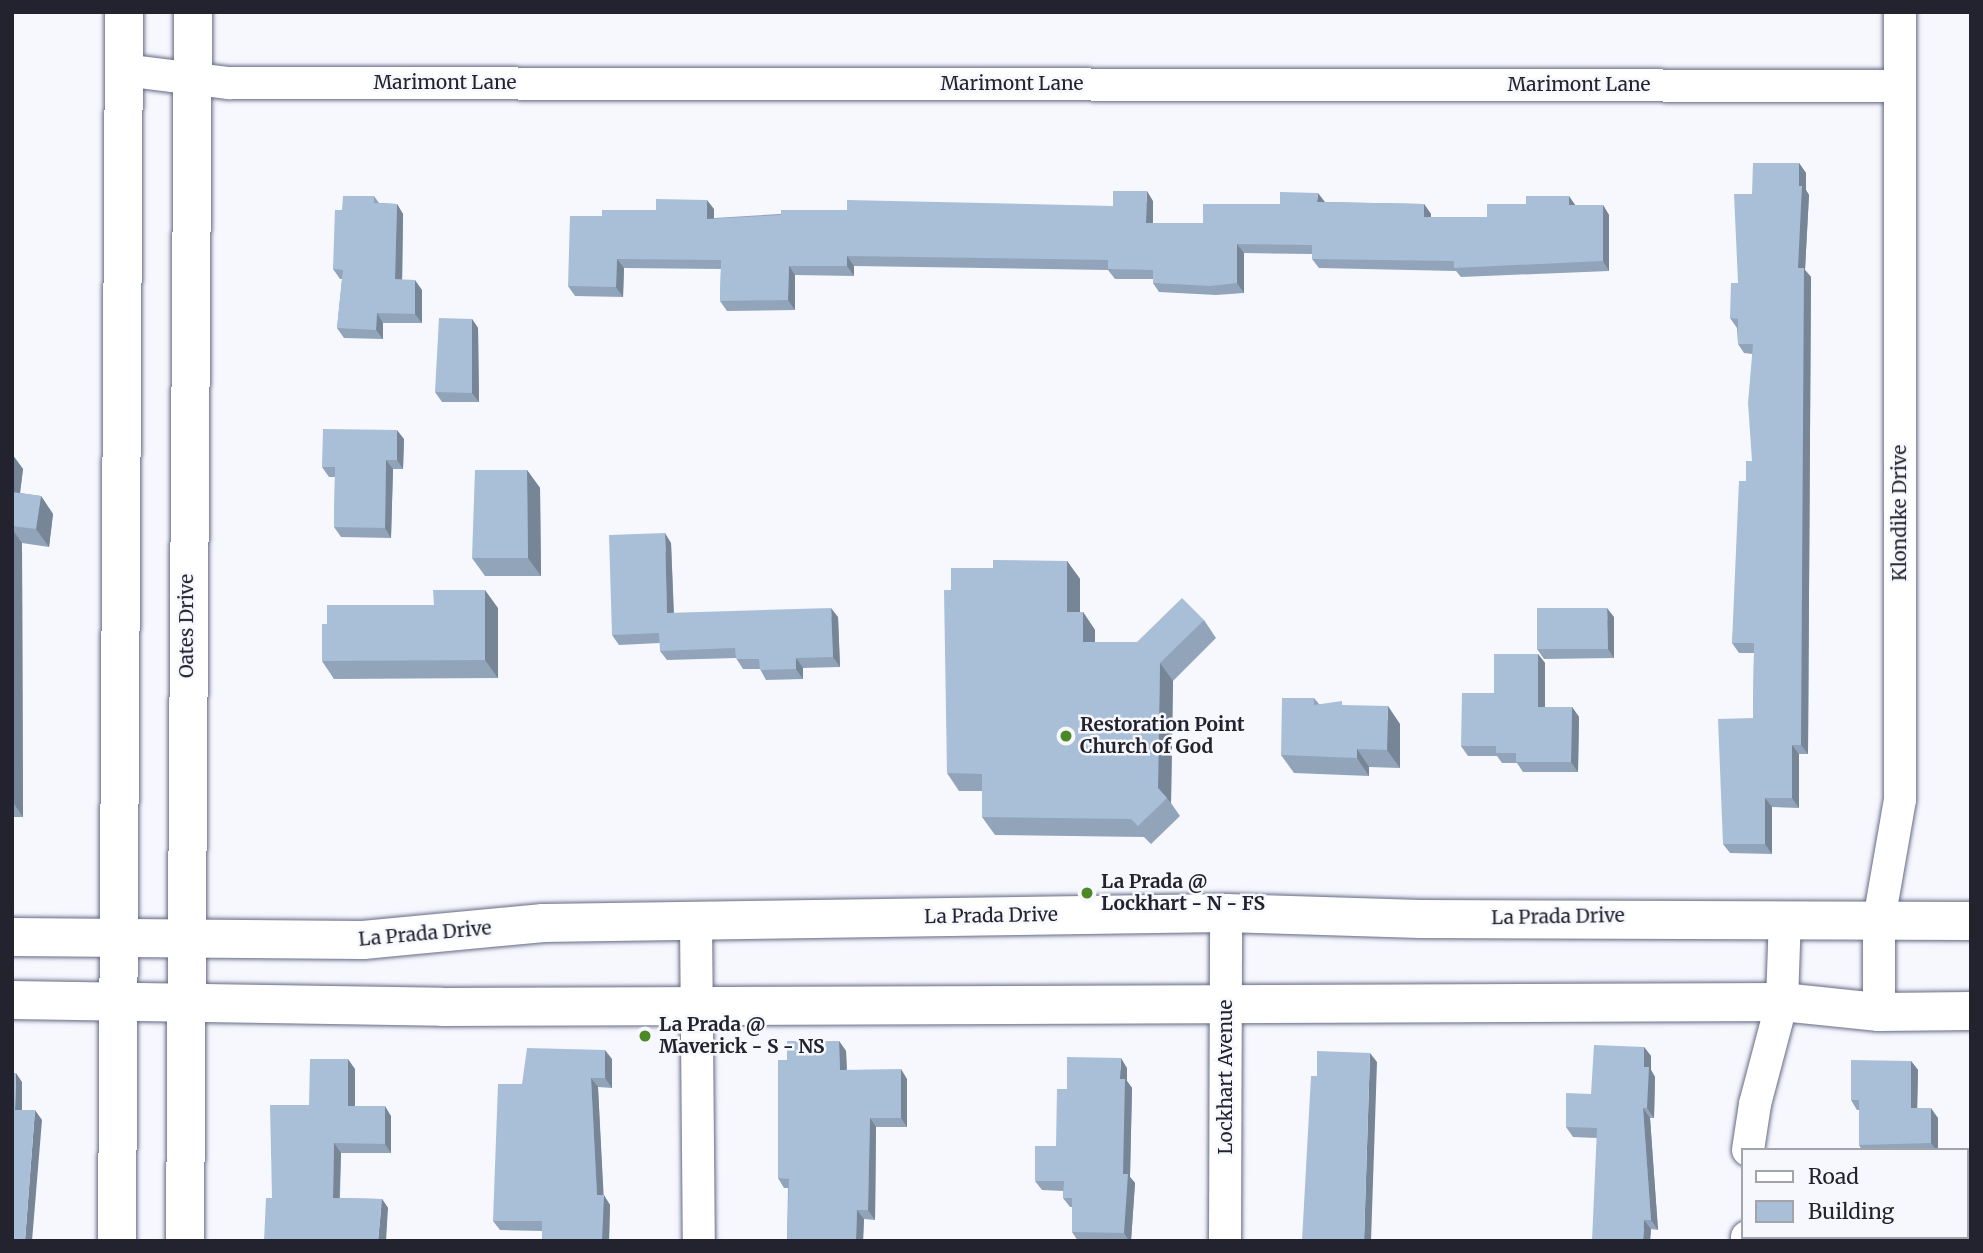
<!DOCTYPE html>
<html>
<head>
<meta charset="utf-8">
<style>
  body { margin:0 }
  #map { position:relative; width:1983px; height:1253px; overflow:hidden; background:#f7f8fe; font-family:Merriweather,serif }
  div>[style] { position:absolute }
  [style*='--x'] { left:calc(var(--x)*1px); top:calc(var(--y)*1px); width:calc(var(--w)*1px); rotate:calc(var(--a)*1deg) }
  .roads { filter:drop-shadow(0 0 2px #666a85) drop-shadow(0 0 2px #666a85) }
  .minor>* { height:32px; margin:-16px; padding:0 16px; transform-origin:16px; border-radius:16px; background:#fff }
  .secondary>* { height:38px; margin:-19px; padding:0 19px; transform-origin:19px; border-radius:19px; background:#fff }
  .wall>* { inset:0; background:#91a4b9 }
  .shaded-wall>* { inset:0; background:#768696 }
  .building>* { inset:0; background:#a9bfd7 }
  .dots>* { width:19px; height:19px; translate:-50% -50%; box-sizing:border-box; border:4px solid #f7f8fe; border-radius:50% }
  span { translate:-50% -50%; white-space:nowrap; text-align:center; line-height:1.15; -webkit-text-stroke:5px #f7f8fe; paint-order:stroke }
  .street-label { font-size:19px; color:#22232e }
  .poi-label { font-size:19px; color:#22232e; font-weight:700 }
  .left { translate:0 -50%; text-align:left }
  .frame { position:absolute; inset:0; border:14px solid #22232e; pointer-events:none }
  .legend { position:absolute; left:1741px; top:1148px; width:228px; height:91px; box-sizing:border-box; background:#f7f8fe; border:2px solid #a2a3ab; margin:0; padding:9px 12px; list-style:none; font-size:21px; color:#22232e }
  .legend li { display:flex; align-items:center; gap:14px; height:35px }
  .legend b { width:35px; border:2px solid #a2a3ab }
</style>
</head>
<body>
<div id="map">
  <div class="roads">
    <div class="minor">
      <i style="--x:124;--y:70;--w:106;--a:7.1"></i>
      <i style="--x:229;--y:83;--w:1671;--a:0.1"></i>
      <i style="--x:696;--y:920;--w:321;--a:89.5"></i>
      <i style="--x:1879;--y:1012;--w:92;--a:-90"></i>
      <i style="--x:1879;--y:920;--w:122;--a:-80.1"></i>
      <i style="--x:1900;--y:800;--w:788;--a:-90"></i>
      <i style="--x:1748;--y:1150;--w:47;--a:-81.3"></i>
      <i style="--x:1755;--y:1104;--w:106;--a:-75.2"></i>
      <i style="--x:1782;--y:1002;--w:84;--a:-88"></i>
      <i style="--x:1225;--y:1241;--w:328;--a:-89.8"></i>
      <i style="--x:1747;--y:1241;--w:4;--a:-90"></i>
    </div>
    <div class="secondary">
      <i style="--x:12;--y:937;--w:351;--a:0.5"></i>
      <i style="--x:363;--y:940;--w:181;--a:-5.4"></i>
      <i style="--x:543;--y:923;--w:683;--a:-0.84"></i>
      <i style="--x:1226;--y:913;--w:194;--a:1.8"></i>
      <i style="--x:1420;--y:919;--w:551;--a:0.21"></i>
      <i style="--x:12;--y:1000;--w:430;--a:0.9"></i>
      <i style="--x:442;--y:1007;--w:1340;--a:-0.21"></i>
      <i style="--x:1782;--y:1002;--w:98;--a:5.9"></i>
      <i style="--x:1879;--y:1012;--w:92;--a:-0.6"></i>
      <i style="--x:117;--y:1241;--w:1229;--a:-89.67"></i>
      <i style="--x:185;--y:1241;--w:1229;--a:-89.63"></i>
    </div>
  </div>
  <div class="wall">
    <i style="clip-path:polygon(1799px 163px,1806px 173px,1806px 190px,1809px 195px,1805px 270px,1811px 277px,1808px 754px,1799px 754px,1799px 808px,1772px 807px,1772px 854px,1730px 853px,1723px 844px,1753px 718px,1754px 653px,1739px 653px,1732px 643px,1746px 481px,1752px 461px,1752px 354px,1744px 353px,1738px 344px,1737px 328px,1730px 318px,1738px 283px,1752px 194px)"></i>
    <i style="clip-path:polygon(374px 196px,379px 203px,397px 204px,403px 214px,402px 280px,422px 290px,422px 323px,383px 323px,383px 339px,344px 338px,337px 328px,342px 279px,340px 279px,333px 269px,342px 210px)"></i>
    <i style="clip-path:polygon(1153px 201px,1153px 223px,1203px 223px,1280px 204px,1325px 202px,1424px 204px,1431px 214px,1431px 217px,1487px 217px,1575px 205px,1603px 205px,1609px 215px,1609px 271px,1461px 277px,1456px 271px,1319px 268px,1312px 259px,1312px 254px,1244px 253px,1244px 293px,1216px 295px,1159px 292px,1153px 283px,1153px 279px,1115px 279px,1108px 270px,854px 266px,854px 276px,795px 275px,795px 310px,727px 311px,720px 301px,721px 269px,624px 268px,623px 297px,575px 296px,568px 286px,602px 216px,656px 210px,714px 209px,714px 218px,847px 210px,1113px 206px)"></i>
    <i style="clip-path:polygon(472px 319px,478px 328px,479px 402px,442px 402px,435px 392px)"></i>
    <i style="clip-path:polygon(404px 439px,403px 469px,393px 469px,391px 538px,341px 537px,334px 527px,335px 477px,329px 477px,322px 467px)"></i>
    <i style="clip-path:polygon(12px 454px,23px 469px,20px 493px,41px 496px,53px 514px,49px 547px,22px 543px,23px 817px,12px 817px)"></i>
    <i style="clip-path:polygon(527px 470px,540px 488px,541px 576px,485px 576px,472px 558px)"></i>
    <i style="clip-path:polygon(671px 543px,674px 613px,838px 617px,840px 667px,803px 668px,803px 679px,766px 680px,760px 669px,743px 669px,736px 658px,667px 660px,660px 651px,660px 643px,619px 645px,612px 635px)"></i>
    <i style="clip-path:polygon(1067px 561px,1080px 579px,1080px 612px,1083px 612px,1095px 630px,1095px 642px,1137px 642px,1204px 620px,1216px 638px,1173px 681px,1171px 803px,1180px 816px,1151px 844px,1144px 837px,995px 835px,982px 817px,982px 791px,959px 791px,947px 773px,951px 590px,993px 568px)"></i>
    <i style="clip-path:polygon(434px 605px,498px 608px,498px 678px,334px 679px,322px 661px,327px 624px)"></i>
    <i style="clip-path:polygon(1614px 617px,1614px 658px,1544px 659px,1537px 649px)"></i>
    <i style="clip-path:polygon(1538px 654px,1545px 663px,1545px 707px,1572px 707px,1579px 717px,1578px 772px,1523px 772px,1517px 763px,1502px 763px,1497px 756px,1468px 756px,1461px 746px,1494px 693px)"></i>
    <i style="clip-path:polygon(1314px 698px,1319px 704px,1345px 705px,1400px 724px,1400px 768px,1369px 767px,1369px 776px,1294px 773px,1281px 755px)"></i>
    <i style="clip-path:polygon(839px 1041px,846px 1051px,847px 1070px,907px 1079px,907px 1127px,876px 1127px,875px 1220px,864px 1219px,863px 1241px,787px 1241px,788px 1188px,784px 1188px,778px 1178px,787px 1060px)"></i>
    <i style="clip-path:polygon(1644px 1047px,1651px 1056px,1651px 1070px,1655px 1077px,1654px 1118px,1650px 1118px,1658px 1230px,1651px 1229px,1650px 1241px,1597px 1138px,1573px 1137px,1566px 1127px,1591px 1094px)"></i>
    <i style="clip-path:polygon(612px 1059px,612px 1088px,598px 1087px,603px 1195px,610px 1205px,609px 1241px,542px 1241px,542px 1231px,500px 1230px,493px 1221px,522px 1084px)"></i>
    <i style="clip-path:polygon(1911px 1061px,1918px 1070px,1917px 1108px,1938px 1118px,1938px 1150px,1862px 1150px,1859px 1145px,1859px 1110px,1857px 1110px,1851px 1100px)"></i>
    <i style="clip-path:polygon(1127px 1068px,1127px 1081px,1132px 1088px,1130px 1177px,1135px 1183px,1131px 1241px,1078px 1241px,1072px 1232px,1072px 1207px,1070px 1207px,1063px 1198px,1063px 1191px,1042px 1190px,1035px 1181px,1056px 1146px,1067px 1089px)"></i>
    <i style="clip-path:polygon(355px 1069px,355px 1106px,391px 1116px,391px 1153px,341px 1153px,340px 1198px,382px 1199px,388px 1208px,272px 1198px,309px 1105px)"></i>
  </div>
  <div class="shaded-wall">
    <i style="clip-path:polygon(1799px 163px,1806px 173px,1806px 190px,1809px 195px,1805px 270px,1811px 277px,1808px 754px,1801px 745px,1798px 268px)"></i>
    <i style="clip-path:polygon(1147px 191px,1153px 201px,1153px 232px,1146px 223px)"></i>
    <i style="clip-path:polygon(1318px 193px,1325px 202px,1317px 202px)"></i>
    <i style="clip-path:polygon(1569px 196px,1576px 206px,1569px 205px)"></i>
    <i style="clip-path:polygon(707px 200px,714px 209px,714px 228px,707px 219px)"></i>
    <i style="clip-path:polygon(397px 204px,403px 214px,402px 289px,395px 279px)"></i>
    <i style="clip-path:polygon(1424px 204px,1431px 214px,1431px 226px,1424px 217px)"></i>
    <i style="clip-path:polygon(1603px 205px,1609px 215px,1609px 271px,1603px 261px)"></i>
    <i style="clip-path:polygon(1237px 244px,1244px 253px,1244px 293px,1237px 283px)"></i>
    <i style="clip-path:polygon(847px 256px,854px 266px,854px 276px,847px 266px)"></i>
    <i style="clip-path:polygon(617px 259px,624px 268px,623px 297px,616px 287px)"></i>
    <i style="clip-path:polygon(789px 266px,795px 275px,795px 310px,788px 300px)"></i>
    <i style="clip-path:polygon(415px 280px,422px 290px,422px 323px,415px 314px)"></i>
    <i style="clip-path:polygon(377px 313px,383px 323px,383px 339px,376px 330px)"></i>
    <i style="clip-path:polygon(472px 319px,478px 328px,479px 402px,472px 393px)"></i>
    <i style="clip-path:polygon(397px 430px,404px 439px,403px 469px,397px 460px)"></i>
    <i style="clip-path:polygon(12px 454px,23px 469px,18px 509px,12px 502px)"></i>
    <i style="clip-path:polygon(386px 460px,393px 469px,391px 538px,385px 528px)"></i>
    <i style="clip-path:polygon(527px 470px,540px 488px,541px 576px,528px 558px)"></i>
    <i style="clip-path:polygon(41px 496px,53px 514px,49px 547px,36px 529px)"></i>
    <i style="clip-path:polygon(12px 529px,22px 543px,23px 817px,12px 801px)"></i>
    <i style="clip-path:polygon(665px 533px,671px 543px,674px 623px,667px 613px)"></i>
    <i style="clip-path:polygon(1067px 561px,1080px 579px,1080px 630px,1067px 612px)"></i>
    <i style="clip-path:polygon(485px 590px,498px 608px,498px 678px,485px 660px)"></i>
    <i style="clip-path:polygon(831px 608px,838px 617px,840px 667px,833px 657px)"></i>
    <i style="clip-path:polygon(1607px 608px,1614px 617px,1614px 658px,1608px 649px)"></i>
    <i style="clip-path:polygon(1083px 612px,1095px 630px,1095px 660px,1083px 642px)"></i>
    <i style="clip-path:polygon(1538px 654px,1545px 663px,1545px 717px,1538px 707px)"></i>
    <i style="clip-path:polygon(796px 658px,803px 668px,803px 679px,796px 669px)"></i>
    <i style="clip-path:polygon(1160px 663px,1173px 681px,1171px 803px,1158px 788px)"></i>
    <i style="clip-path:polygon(1388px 706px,1400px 724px,1400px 768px,1387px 750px)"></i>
    <i style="clip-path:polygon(1572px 707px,1579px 717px,1578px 772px,1571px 762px)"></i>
    <i style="clip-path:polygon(1792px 745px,1799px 754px,1799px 808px,1792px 798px)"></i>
    <i style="clip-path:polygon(1357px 749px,1369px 767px,1369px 776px,1357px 758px)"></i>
    <i style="clip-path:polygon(1765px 798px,1772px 807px,1772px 854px,1765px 844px)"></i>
    <i style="clip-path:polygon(839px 1041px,846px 1051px,847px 1079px,840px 1070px)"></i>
    <i style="clip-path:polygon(1644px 1047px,1651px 1056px,1651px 1070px,1655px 1077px,1654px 1118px,1647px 1108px,1644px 1067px)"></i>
    <i style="clip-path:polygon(605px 1050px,612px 1059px,612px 1088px,605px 1078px)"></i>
    <i style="clip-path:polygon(1370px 1053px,1377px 1062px,1371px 1241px,1364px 1241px)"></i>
    <i style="clip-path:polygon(1121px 1058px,1127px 1068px,1127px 1081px,1132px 1088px,1130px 1177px,1135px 1183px,1131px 1241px,1129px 1241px,1124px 1233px,1120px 1079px)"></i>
    <i style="clip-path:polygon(348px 1059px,355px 1069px,355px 1116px,348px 1106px)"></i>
    <i style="clip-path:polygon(1911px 1061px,1918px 1070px,1917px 1118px,1911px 1108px)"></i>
    <i style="clip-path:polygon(901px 1069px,907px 1079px,907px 1127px,901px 1118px)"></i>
    <i style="clip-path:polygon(16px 1073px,22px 1082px,22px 1119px,15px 1110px)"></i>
    <i style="clip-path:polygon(591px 1078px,598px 1087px,604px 1202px,604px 1195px,610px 1205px,609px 1241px,602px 1241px,597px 1195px)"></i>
    <i style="clip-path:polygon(385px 1106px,391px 1116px,391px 1153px,385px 1144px)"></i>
    <i style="clip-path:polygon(1643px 1108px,1650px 1118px,1658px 1230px,1651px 1220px)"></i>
    <i style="clip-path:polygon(1931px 1108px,1938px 1118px,1938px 1150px,1936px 1150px,1931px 1143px)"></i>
    <i style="clip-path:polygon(35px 1110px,42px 1120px,32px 1241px,25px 1241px)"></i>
    <i style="clip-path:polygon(870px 1118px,876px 1127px,875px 1220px,868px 1210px)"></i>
    <i style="clip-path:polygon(334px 1143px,341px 1153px,339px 1207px,333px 1198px)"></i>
    <i style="clip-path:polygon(382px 1199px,388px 1208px,386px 1241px,378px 1241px)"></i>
    <i style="clip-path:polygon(857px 1210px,864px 1219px,863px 1241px,856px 1241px)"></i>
    <i style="clip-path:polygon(1644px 1220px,1651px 1229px,1650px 1241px,1643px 1241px)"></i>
  </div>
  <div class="building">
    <i style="clip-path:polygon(1753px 163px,1799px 163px,1799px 186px,1802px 186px,1798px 268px,1804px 268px,1801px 745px,1792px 745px,1792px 798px,1765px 798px,1765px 844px,1723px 844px,1718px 719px,1753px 718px,1754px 643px,1732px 643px,1739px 481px,1746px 481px,1746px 461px,1752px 461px,1748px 403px,1753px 344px,1738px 344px,1738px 319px,1730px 318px,1731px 283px,1738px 283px,1734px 194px,1752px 194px)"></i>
    <i style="clip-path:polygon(1113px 191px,1147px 191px,1146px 223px,1203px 223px,1203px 204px,1280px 204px,1280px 192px,1318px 193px,1317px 202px,1424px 204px,1424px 217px,1487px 217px,1487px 204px,1526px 204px,1526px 196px,1569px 196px,1569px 205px,1603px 205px,1603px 261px,1454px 268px,1454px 261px,1312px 259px,1312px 245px,1237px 244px,1237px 283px,1210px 286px,1153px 283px,1153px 270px,1108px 269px,1108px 260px,847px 256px,847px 266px,789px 266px,788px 300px,720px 301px,721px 260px,617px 259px,616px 287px,568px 286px,570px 216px,602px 216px,602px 210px,656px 210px,656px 199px,707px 200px,707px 219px,781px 215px,781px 210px,847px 210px,847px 200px,1113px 206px)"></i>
    <i style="clip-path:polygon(343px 196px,374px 196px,374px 203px,397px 204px,395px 279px,415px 280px,415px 314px,377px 313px,376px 330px,337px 328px,343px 270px,333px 269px,335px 210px,342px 210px)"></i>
    <i style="clip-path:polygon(439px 318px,472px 319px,472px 393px,435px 392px)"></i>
    <i style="clip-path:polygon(323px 429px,397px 430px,397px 460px,386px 460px,385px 528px,334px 527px,335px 467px,322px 467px)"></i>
    <i style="clip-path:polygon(475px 470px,527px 470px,528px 558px,472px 558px)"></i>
    <i style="clip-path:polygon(12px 492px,41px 496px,36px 529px,12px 526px)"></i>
    <i style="clip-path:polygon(665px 533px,667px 613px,831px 608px,833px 657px,796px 658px,796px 669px,760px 670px,759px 659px,736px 659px,735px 648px,660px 651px,659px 633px,612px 635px,609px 535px)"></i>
    <i style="clip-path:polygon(993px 560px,1067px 561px,1067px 612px,1083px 612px,1083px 642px,1137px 642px,1182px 598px,1204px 620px,1160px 663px,1158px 788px,1167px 798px,1138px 826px,1131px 819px,982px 817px,982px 774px,947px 773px,944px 590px,951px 590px,951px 568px,993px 568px)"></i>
    <i style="clip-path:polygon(433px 590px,485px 590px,485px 660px,322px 661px,322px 624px,327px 624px,327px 605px,434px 605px)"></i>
    <i style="clip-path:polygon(1537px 608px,1607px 608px,1608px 649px,1537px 649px)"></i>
    <i style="clip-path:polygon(1494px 654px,1538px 654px,1538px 707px,1572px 707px,1571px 762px,1516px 762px,1516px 753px,1496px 753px,1496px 746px,1461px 746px,1462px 693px,1494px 693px)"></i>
    <i style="clip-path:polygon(1282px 698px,1314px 698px,1314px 705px,1342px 701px,1342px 705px,1388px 706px,1387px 750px,1357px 749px,1357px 758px,1281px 755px)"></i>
    <i style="clip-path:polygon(787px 1041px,839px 1041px,840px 1070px,901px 1069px,901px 1118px,870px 1118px,868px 1210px,857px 1210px,856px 1241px,787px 1241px,789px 1179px,778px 1178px,778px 1060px,787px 1060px)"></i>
    <i style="clip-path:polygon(1594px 1045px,1644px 1047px,1644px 1067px,1649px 1067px,1647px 1108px,1643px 1108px,1651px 1220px,1644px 1220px,1643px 1241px,1592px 1241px,1597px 1128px,1566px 1127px,1566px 1093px,1591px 1094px)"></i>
    <i style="clip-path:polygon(527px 1048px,605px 1050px,605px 1078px,591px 1078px,597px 1195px,604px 1195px,602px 1241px,542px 1241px,542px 1221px,493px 1221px,498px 1084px,522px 1084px)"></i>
    <i style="clip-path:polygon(1317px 1051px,1370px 1053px,1364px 1241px,1302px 1241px,1311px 1076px,1317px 1076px)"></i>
    <i style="clip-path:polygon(1067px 1057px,1121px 1058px,1120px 1079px,1125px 1079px,1123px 1174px,1128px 1174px,1124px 1233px,1072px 1232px,1072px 1198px,1063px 1198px,1064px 1181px,1035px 1181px,1035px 1146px,1056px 1146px,1057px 1089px,1067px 1089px)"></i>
    <i style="clip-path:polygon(310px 1059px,348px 1059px,348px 1106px,385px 1106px,385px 1144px,334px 1143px,333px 1198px,382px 1199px,378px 1241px,264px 1241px,266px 1198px,272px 1198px,270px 1105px,309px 1105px)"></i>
    <i style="clip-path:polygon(1851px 1060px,1911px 1061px,1911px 1108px,1931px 1108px,1931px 1143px,1859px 1145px,1859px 1100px,1851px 1100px)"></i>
    <i style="clip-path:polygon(12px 1073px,16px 1073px,15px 1110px,35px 1110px,25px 1241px,12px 1241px)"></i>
    <i style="clip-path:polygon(1967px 1202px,1971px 1202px,1971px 1241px,1827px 1241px,1827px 1237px,1967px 1237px)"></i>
  </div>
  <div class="dots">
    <i style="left:1066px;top:736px;background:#4c8826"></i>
    <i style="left:1087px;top:893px;background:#4c8826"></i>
    <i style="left:645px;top:1036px;background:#4c8826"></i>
  </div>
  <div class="street-label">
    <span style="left:445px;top:83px">Marimont Lane</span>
    <span style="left:1012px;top:84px">Marimont Lane</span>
    <span style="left:1579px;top:85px">Marimont Lane</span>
    <span style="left:1900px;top:513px;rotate:-90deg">Klondike Drive</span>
    <span style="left:187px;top:626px;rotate:-90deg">Oates Drive</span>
    <span style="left:991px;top:916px;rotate:-1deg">La Prada Drive</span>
    <span style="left:1558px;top:917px;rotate:-1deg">La Prada Drive</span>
    <span style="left:425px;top:934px;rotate:-5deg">La Prada Drive</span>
    <span style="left:1226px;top:1077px;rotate:-90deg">Lockhart Avenue</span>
  </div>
  <div class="poi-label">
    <span class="left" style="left:1080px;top:736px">Restoration Point<br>Church of God</span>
    <span class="left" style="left:1101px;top:893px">La Prada @<br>Lockhart - N - FS</span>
    <span class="left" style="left:659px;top:1036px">La Prada @<br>Maverick - S - NS</span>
  </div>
  <div class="frame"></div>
  <ul class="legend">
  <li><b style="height:9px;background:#fff"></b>Road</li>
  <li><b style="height:19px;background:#a9bfd7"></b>Building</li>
  </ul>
</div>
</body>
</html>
